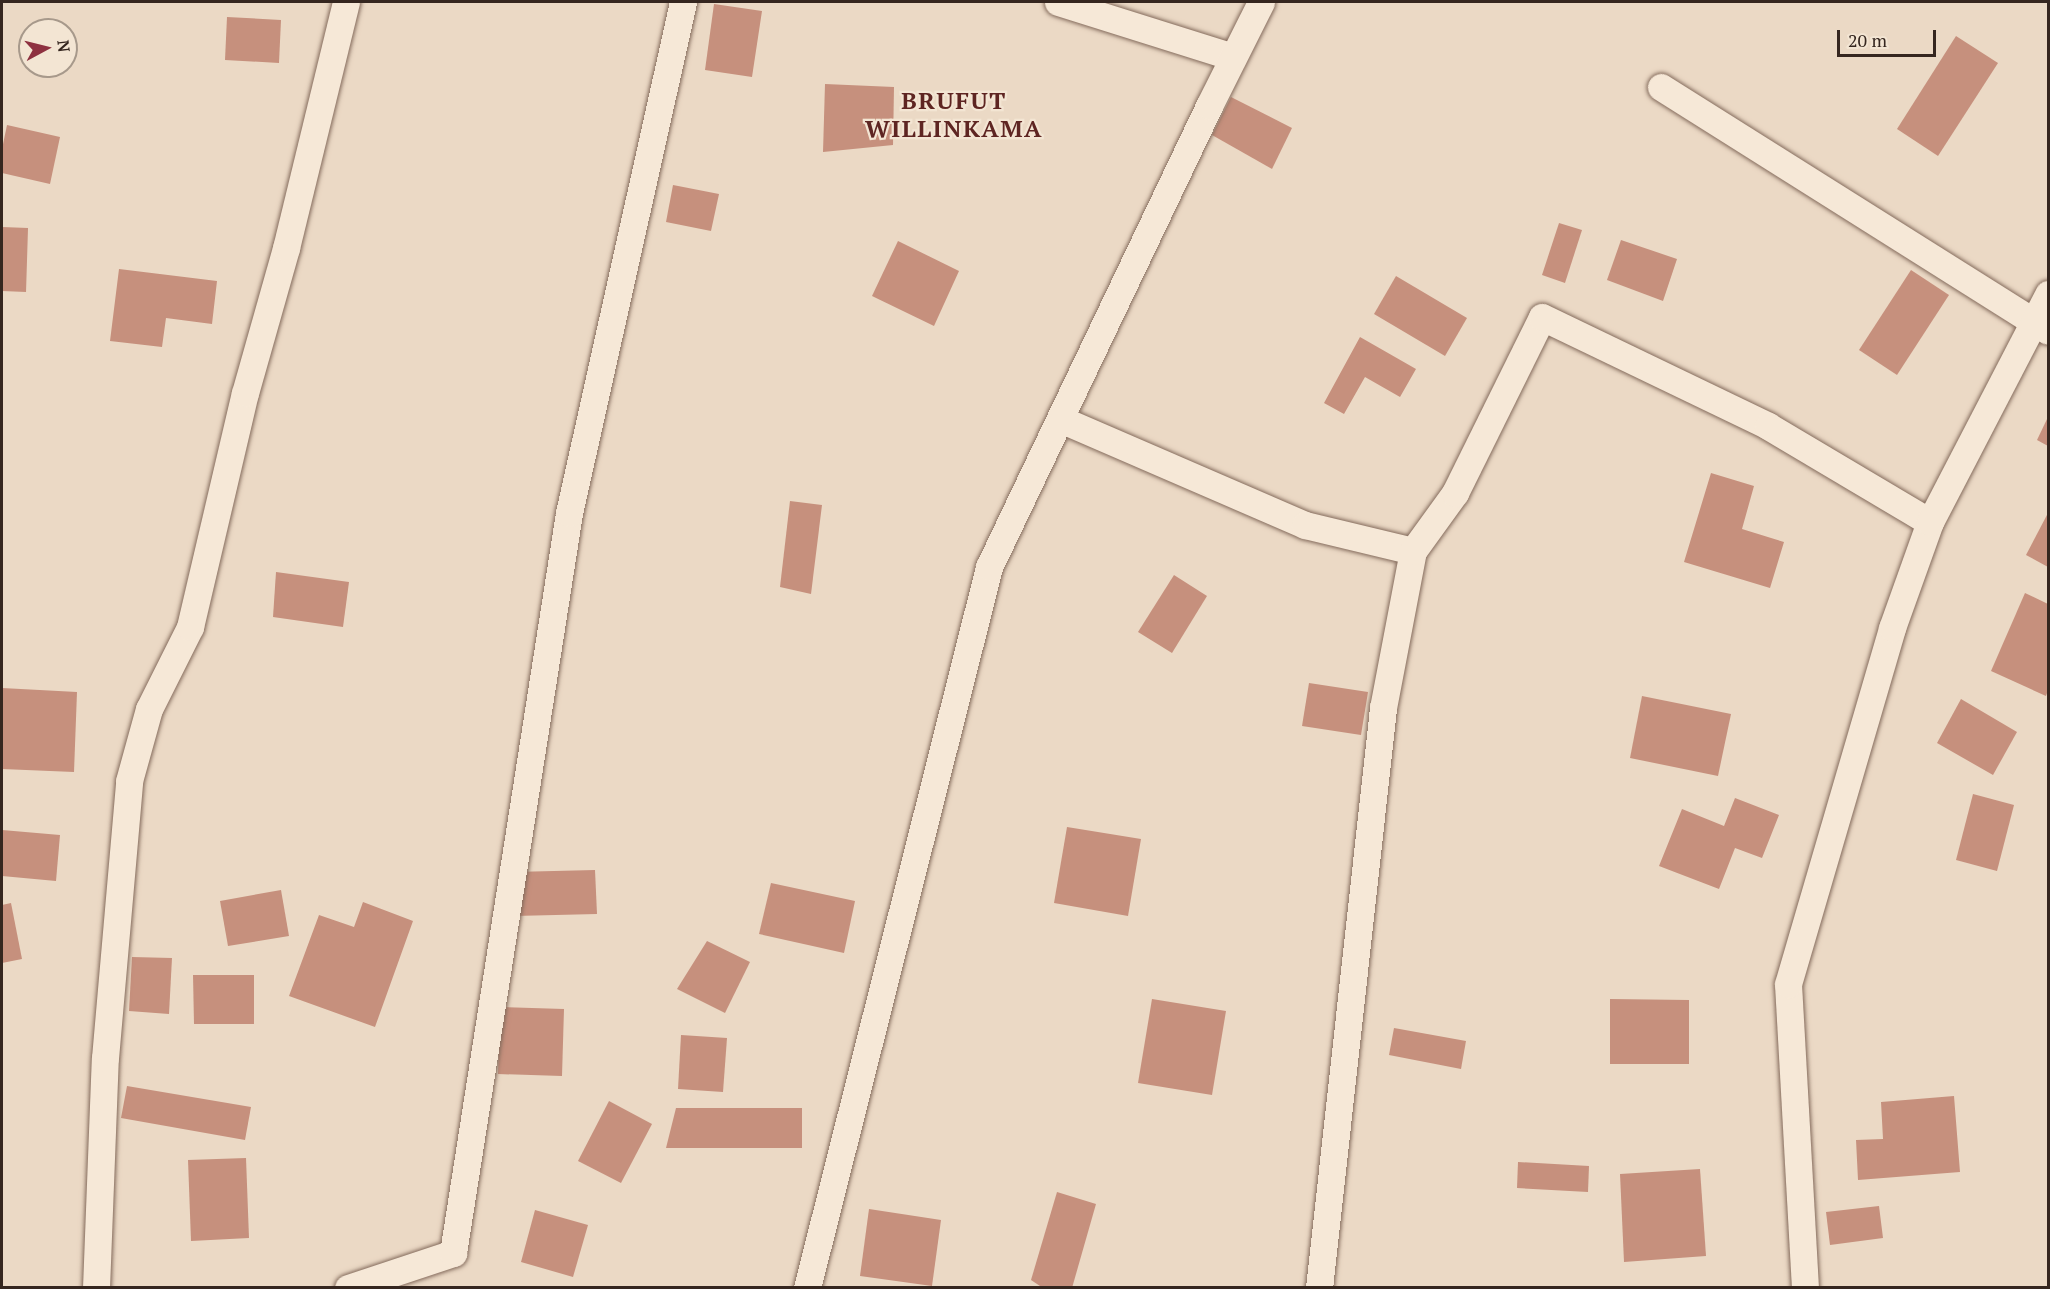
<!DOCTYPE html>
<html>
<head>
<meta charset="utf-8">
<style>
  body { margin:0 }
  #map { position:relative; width:2050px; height:1289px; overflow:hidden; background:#ebd9c5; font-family:"PT Serif",serif }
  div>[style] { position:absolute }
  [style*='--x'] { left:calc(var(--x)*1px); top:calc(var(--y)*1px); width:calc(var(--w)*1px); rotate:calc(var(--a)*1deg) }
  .building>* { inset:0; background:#c6907d }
  .roads { filter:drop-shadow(0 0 2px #846b5c) drop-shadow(0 0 2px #846b5c) }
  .minor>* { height:27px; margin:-13.5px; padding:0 13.5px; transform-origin:13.5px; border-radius:13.5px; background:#f6e8d7 }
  span { translate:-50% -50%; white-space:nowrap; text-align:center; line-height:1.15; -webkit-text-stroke:4.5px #f3e5d3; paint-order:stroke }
  .district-label { font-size:24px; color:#5e2522; font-weight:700; letter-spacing:1.5px }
  .frame { position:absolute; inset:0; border:3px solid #35261f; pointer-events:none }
  .north { position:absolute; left:18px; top:18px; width:60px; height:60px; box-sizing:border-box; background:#f3e5d3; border:2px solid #a7998b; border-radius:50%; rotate:83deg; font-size:16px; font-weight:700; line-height:24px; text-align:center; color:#35261f }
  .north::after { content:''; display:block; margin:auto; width:21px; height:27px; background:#8e3140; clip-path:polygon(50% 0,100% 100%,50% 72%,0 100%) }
  .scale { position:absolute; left:1837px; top:30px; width:99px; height:27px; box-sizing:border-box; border:3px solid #35261f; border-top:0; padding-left:8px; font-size:18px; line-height:21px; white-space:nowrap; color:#35261f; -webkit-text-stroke:4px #f3e5d3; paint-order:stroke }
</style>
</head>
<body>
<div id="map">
  <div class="building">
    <i style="clip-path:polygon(714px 4px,762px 11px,752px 77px,705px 70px)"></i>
    <i style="clip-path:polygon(227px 17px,281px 20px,279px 63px,225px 60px)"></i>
    <i style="clip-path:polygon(1956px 36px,1998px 63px,1938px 156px,1897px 129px)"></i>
    <i style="clip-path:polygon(825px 84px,894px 87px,893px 145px,823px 152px)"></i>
    <i style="clip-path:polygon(1231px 97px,1292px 128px,1272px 169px,1212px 135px)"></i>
    <i style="clip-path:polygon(7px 125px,60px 137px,50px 184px,2px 173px,2px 149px)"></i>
    <i style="clip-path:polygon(673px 185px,719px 194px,711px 231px,666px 222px)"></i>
    <i style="clip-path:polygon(1559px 223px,1582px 230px,1565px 283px,1542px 275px)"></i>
    <i style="clip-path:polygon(2px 227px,28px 228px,26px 292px,2px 291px)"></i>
    <i style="clip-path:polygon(1621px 240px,1677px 259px,1663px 301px,1607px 280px)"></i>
    <i style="clip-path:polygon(898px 241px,959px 271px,934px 326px,872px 296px)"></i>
    <i style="clip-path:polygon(119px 269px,217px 281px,212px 324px,166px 318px,162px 347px,110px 341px)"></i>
    <i style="clip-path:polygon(1911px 270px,1949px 295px,1897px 375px,1859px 350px)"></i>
    <i style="clip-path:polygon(1396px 276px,1467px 318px,1445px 356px,1374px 314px)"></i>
    <i style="clip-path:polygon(1360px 337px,1416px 369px,1400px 397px,1365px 377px,1344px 414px,1324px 403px)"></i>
    <i style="clip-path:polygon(2048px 417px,2048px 446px,2037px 440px)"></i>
    <i style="clip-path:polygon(1711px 473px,1754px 486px,1742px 529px,1784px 542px,1770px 588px,1684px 562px)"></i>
    <i style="clip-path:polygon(790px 501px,822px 505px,811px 594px,780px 587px)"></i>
    <i style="clip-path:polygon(2048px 513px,2048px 567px,2026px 555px)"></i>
    <i style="clip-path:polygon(276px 572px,349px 582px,343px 627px,273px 617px)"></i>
    <i style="clip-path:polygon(1174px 575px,1207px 596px,1172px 653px,1138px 632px)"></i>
    <i style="clip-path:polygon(2025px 593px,2048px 604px,2048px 690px,2046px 696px,1991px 671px)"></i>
    <i style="clip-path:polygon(1309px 683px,1368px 692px,1361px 735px,1302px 726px)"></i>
    <i style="clip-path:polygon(2px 688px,77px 692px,74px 772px,2px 769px)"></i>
    <i style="clip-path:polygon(1642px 696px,1731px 714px,1718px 776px,1630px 758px)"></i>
    <i style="clip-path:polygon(1961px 699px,2017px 732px,1993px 775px,1937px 743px)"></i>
    <i style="clip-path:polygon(1973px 794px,2014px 805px,1997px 871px,1956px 860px)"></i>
    <i style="clip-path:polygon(1735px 798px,1779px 815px,1762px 858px,1735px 848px,1719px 889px,1659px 866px,1682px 809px,1724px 826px)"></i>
    <i style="clip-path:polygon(1067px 827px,1141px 839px,1128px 916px,1054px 903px)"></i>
    <i style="clip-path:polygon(2px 830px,60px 835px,56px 881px,2px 876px)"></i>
    <i style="clip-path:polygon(595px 870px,597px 914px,514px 916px,513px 872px)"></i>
    <i style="clip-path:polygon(771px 883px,855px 901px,844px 953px,759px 934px)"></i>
    <i style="clip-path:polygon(281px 890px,289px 936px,228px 946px,220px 901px)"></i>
    <i style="clip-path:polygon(363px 902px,413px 921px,375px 1027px,289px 996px,319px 915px,354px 927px)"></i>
    <i style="clip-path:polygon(11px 903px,22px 959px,2px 963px,2px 905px)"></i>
    <i style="clip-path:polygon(707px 941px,750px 962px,725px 1013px,677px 989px)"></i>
    <i style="clip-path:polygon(132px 957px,172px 958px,169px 1014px,129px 1011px)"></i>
    <i style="clip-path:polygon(193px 975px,254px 975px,254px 1024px,194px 1024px)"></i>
    <i style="clip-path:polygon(1152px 999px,1226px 1011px,1212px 1095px,1138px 1083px)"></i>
    <i style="clip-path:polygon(1610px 999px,1689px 1000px,1689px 1064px,1610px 1064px)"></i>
    <i style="clip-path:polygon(500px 1007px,564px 1009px,562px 1076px,498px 1074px)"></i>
    <i style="clip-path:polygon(1394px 1028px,1466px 1041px,1461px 1069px,1389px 1055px)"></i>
    <i style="clip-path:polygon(681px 1035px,727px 1038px,723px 1092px,678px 1089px)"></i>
    <i style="clip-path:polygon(127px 1086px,251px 1107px,245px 1140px,121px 1118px)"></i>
    <i style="clip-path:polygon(1954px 1096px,1960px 1172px,1858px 1180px,1856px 1140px,1883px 1139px,1881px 1102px)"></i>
    <i style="clip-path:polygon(609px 1101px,652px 1124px,621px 1183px,578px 1161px)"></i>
    <i style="clip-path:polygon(676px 1108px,802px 1108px,802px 1148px,666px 1148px)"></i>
    <i style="clip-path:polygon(246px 1158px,249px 1238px,191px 1241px,188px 1160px)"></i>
    <i style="clip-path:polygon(1518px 1162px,1589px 1166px,1588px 1192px,1517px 1188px)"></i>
    <i style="clip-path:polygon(1700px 1169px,1706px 1256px,1624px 1262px,1620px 1174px)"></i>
    <i style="clip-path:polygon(1057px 1192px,1096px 1204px,1072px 1288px,1043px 1288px,1031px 1280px)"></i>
    <i style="clip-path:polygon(1879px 1206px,1883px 1238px,1830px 1245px,1826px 1212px)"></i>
    <i style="clip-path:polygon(869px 1209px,941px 1220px,932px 1286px,860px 1276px)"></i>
    <i style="clip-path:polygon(535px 1210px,588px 1225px,573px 1277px,521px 1262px)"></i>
  </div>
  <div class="roads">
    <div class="minor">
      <i style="--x:1058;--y:2;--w:183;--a:17.4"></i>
      <i style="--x:1661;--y:87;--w:457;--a:32.2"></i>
      <i style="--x:1060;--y:419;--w:267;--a:23.4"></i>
      <i style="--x:1305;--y:525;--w:111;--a:13.5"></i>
      <i style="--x:96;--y:1288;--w:230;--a:-87.8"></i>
      <i style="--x:105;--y:1058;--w:278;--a:-85"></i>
      <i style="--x:129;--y:781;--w:75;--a:-74.5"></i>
      <i style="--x:149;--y:709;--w:92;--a:-63.4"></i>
      <i style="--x:190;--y:627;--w:240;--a:-76.8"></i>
      <i style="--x:245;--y:393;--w:151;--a:-74.2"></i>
      <i style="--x:286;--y:248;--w:253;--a:-76.3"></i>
      <i style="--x:348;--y:1288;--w:111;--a:-18.4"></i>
      <i style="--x:453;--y:1253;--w:749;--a:-81.09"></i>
      <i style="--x:569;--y:513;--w:524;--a:-77.42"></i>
      <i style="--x:807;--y:1288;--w:744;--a:-75.83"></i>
      <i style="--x:989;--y:567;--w:511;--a:-64.49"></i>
      <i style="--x:1209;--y:106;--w:116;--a:-63.4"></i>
      <i style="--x:1319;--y:1288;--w:584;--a:-83.7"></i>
      <i style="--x:1383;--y:708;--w:160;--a:-79.2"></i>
      <i style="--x:1413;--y:551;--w:72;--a:-54.1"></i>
      <i style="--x:1455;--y:493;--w:196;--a:-63.7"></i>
      <i style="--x:1542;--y:317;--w:251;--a:25.7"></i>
      <i style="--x:1768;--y:426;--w:188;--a:30.7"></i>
      <i style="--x:1805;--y:1288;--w:304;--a:-93.2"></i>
      <i style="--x:1788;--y:984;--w:371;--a:-73.7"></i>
      <i style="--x:1892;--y:628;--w:113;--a:-70.3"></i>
      <i style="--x:1930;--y:522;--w:257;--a:-62.6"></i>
    </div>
  </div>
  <div class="district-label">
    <span style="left:954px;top:115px">BRUFUT<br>WILLINKAMA</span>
  </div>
  <div class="frame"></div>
  <div class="north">N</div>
  <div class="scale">20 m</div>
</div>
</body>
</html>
